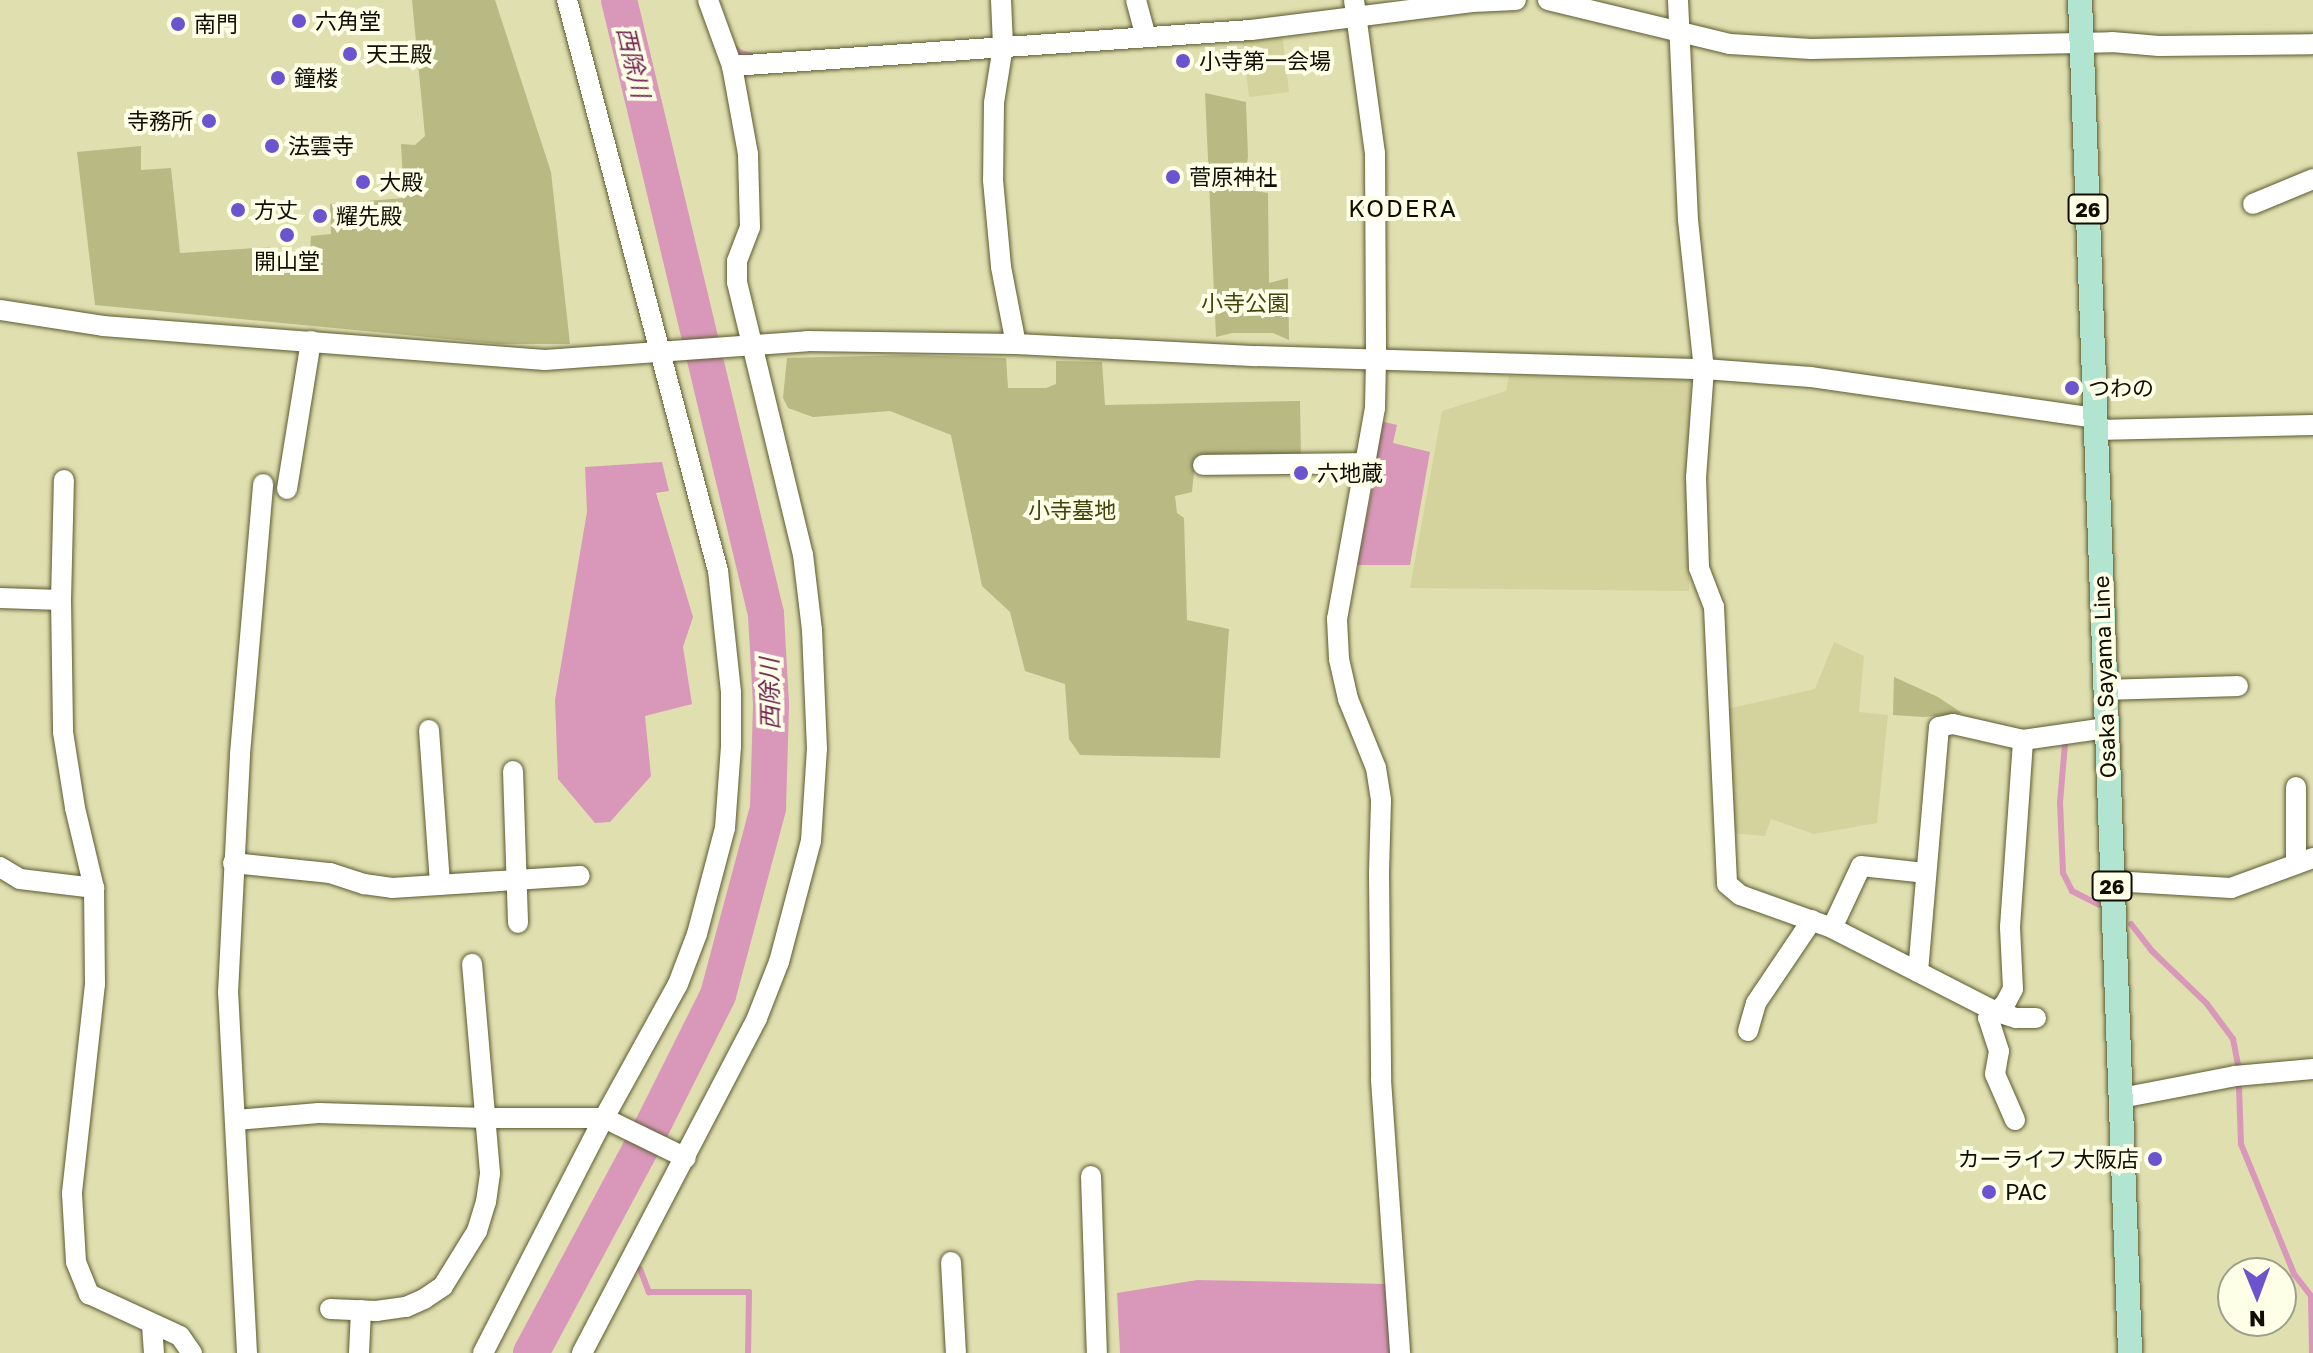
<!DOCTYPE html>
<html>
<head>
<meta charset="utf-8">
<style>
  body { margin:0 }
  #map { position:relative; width:2313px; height:1353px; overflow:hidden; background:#dfdfb0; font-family:"Golos Text","Noto Sans JP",sans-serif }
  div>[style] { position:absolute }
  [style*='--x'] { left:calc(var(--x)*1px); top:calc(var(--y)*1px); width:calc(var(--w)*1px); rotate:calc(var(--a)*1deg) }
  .built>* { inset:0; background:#d4d39d }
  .green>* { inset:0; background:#b9b984 }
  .water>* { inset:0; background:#d998b9 }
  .stream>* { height:6px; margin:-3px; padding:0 3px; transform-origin:3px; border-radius:3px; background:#d998b9 }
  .river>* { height:36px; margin:-18px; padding:0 18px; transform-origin:18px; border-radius:18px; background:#d998b9 }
  .roads { filter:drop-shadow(0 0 2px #5b5b31) drop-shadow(0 0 2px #5b5b31) }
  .minor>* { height:20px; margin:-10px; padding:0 10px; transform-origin:10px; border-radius:10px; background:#fff }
  .major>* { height:24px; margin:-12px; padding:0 12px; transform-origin:12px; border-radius:12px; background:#b2e5d1 }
  .dots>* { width:22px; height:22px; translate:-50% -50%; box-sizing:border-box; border:4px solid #feffe7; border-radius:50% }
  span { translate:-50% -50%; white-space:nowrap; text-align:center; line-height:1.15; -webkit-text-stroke:8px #feffe7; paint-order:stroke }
  .shield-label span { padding:2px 6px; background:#feffe7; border:2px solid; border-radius:6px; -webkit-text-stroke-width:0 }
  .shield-label { font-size:20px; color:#0f0e01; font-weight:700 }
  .poi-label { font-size:22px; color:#0f0e01 }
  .left { translate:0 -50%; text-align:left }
  .right { translate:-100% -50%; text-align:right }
  .park-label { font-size:22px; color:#45440f }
  .street-label { font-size:22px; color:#0f0e01 }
  .water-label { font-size:24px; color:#712551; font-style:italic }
  .neighbourhood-label { font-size:24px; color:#0f0e01; letter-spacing:2px }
  .north { position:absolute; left:2217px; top:1257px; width:80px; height:80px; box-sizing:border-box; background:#feffe7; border:2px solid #9e9f8b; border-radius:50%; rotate:179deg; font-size:22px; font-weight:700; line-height:32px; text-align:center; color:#0f0e01 }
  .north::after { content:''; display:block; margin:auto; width:28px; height:36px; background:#6c54ce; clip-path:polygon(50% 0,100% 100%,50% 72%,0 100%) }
</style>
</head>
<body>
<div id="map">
  <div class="built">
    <i style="clip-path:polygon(1282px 33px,1289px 92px,1249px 97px,1242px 38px)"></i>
    <i style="clip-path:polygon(1509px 376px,1690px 380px,1689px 591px,1410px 588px,1442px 411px,1506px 391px)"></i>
    <i style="clip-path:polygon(1834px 642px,1864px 656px,1859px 712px,1888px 715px,1877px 823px,1814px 834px,1771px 819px,1765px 836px,1731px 833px,1727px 709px,1815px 689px)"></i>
  </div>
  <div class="green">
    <i style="clip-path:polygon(412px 0,495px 0,551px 172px,570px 344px,499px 344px,95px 305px,77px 152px,141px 146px,141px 170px,171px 168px,180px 253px,270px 247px,275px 273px,309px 270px,311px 236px,331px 234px,330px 204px,404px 198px,401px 144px,415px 145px,425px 136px)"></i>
    <i style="clip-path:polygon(1205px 93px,1246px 102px,1248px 157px,1243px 189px,1268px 193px,1269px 283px,1288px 278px,1289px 340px,1273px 333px,1232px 333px,1216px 337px)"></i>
    <i style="clip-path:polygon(910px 355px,1006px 358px,1008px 388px,1046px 388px,1056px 384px,1056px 361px,1102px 362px,1105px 405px,1300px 401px,1301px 458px,1195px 461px,1192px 492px,1175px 496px,1177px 513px,1184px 518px,1187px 620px,1229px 629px,1220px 758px,1080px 755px,1069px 739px,1065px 684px,1025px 671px,1010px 612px,982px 586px,951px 435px,890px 411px,813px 417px,788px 408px,783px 398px,787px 358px)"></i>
    <i style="clip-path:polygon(1894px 677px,1938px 697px,1962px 713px,1924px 717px,1893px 715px)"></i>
  </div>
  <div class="water">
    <i style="clip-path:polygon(1380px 421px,1397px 425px,1393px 443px,1430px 452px,1410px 565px,1357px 565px,1373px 485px)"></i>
    <i style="clip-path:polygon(662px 462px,669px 491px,656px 493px,693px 617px,683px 647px,692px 704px,645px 716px,651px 776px,610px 822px,595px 823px,558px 779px,555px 700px,587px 512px,585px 467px)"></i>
    <i style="clip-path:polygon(1197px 1280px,1388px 1284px,1392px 1353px,1120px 1353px,1117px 1293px)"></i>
  </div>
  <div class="stream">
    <i style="--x:732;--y:45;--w:11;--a:45"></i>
    <i style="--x:740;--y:53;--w:13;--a:13"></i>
    <i style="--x:2065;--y:744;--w:58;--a:94.9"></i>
    <i style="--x:2060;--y:802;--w:71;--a:87.6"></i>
    <i style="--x:2063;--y:873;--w:20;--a:63"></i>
    <i style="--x:2072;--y:891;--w:30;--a:27"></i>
    <i style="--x:2131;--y:924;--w:34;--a:52"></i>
    <i style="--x:2152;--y:951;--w:76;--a:43.9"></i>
    <i style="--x:2207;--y:1004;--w:44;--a:53.4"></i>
    <i style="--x:2233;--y:1039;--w:25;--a:79"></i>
    <i style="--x:2239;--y:1087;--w:57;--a:88"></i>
    <i style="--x:2241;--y:1144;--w:140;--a:67.8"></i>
    <i style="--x:2294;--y:1274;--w:28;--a:52"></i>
    <i style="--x:2311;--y:1296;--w:57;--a:89"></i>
    <i style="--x:640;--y:1269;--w:25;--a:69"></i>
    <i style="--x:649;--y:1292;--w:100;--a:0"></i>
    <i style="--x:749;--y:1292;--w:61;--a:90.9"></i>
  </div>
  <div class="river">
    <i style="--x:531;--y:1353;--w:252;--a:-61.8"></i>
    <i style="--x:650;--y:1131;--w:152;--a:-63.4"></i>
    <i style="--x:718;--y:995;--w:194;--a:-75"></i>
    <i style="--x:768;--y:808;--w:104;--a:-88.3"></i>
    <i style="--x:771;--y:704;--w:90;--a:-93.2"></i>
    <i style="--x:766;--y:614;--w:631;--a:-103.46"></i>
  </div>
  <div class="roads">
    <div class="minor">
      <i style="--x:1001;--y:0;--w:46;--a:87.5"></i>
      <i style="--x:1003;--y:46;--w:58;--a:99"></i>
      <i style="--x:994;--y:103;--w:77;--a:90.7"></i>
      <i style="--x:993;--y:180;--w:87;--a:84.7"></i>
      <i style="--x:1001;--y:267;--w:78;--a:79"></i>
      <i style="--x:1136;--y:0;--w:38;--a:75"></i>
      <i style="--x:1354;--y:0;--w:154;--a:82.2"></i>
      <i style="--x:1375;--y:153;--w:207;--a:89.7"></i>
      <i style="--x:1376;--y:360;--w:48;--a:91.2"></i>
      <i style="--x:1375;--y:408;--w:214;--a:100.2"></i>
      <i style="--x:1337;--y:619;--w:40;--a:87.1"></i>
      <i style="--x:1339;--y:659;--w:41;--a:77.3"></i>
      <i style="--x:1348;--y:699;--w:74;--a:67.9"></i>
      <i style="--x:1376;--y:768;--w:33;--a:81"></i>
      <i style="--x:1381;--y:801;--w:73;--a:91.6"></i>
      <i style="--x:1379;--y:874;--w:206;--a:89.4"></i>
      <i style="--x:1381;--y:1080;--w:274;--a:86"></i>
      <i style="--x:1548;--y:0;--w:187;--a:13.6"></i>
      <i style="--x:1730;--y:44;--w:81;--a:3.5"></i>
      <i style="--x:1811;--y:49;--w:301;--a:-1.3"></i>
      <i style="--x:2112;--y:42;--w:47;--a:4.9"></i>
      <i style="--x:2159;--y:46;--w:154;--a:-0.7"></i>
      <i style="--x:1678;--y:0;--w:220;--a:87.4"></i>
      <i style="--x:1688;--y:220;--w:150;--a:83.9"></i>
      <i style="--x:1704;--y:369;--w:108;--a:94.2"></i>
      <i style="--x:1696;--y:477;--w:91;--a:88.1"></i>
      <i style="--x:1699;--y:568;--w:42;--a:69"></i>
      <i style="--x:1714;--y:607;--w:277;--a:87.3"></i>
      <i style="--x:1727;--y:884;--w:17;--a:40"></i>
      <i style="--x:1740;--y:895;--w:98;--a:19.7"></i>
      <i style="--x:1832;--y:928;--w:182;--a:27.1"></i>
      <i style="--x:1994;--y:1011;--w:23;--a:18"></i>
      <i style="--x:2016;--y:1018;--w:20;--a:0"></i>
      <i style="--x:732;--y:66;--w:520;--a:-3.97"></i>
      <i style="--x:1251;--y:30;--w:223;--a:-7.2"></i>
      <i style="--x:1472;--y:2;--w:44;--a:-2.6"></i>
      <i style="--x:2253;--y:204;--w:65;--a:-22.6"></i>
      <i style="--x:0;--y:310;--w:104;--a:8.8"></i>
      <i style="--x:103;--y:326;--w:443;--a:4.4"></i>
      <i style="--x:545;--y:360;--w:263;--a:-4.1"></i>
      <i style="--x:807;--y:341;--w:209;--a:0.8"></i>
      <i style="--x:1016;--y:344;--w:241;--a:2.9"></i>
      <i style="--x:1257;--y:356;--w:447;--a:1.7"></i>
      <i style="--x:1704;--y:369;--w:107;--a:4.3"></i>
      <i style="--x:1811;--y:377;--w:287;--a:8.2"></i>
      <i style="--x:2096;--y:430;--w:217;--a:-1.3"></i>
      <i style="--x:1203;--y:465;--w:161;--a:-0.7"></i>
      <i style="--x:287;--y:489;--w:150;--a:-80.8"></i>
      <i style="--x:0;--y:598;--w:61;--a:1.9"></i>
      <i style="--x:61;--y:600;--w:132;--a:89.1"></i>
      <i style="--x:63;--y:732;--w:77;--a:81"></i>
      <i style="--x:75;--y:808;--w:82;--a:76.6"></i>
      <i style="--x:94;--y:888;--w:96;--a:89.4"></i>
      <i style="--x:95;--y:984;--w:211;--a:96.3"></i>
      <i style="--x:72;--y:1194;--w:68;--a:86.6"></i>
      <i style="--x:76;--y:1262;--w:35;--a:68"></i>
      <i style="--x:89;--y:1294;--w:100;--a:24.8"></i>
      <i style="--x:180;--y:1336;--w:21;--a:55"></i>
      <i style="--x:61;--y:600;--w:120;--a:-88.6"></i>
      <i style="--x:2104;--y:690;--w:134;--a:-1.7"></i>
      <i style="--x:429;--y:730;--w:155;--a:85.9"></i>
      <i style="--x:513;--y:771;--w:152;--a:88.1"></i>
      <i style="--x:2296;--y:787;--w:77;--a:90"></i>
      <i style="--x:233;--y:863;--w:98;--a:5.9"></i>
      <i style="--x:330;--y:873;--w:36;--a:18"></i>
      <i style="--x:364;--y:884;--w:28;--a:8"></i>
      <i style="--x:392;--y:888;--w:188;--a:-3.7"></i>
      <i style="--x:0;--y:867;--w:23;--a:31"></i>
      <i style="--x:20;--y:879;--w:75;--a:6.9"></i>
      <i style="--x:2112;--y:881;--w:119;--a:3.4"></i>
      <i style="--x:2231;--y:888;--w:87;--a:-20.1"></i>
      <i style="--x:1832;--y:928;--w:68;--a:-64.9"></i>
      <i style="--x:1861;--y:866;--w:64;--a:6.2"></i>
      <i style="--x:1918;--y:972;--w:246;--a:-85.1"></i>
      <i style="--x:1939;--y:727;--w:14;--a:-12"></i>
      <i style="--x:1953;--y:724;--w:72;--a:12.9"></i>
      <i style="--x:2023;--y:740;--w:84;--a:-8.2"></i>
      <i style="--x:1748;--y:1031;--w:29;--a:-74"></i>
      <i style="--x:1756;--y:1003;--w:100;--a:-56"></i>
      <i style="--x:2121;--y:1098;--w:116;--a:-10.9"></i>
      <i style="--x:2235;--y:1076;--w:78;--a:-5.1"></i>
      <i style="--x:236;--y:1120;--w:83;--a:-4.8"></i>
      <i style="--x:319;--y:1113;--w:167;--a:1.7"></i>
      <i style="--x:486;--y:1118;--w:118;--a:0"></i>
      <i style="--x:604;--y:1118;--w:91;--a:26"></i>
      <i style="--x:2015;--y:1120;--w:50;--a:-113.5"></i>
      <i style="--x:1995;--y:1074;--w:23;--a:-80"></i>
      <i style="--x:1999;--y:1051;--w:35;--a:-108"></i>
      <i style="--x:1988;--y:1018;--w:22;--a:-39"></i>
      <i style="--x:2005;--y:1004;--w:17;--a:-62"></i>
      <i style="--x:2013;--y:989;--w:62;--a:-92.8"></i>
      <i style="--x:2010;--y:927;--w:187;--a:-86"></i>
      <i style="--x:1091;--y:1176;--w:177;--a:88.1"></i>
      <i style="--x:951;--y:1262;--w:91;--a:86.9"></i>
      <i style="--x:330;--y:1309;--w:46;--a:2.5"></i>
      <i style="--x:376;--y:1311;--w:30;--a:-8"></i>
      <i style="--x:406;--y:1307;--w:20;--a:-24"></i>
      <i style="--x:424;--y:1299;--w:23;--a:-34"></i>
      <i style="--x:443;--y:1286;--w:65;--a:-58.3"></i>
      <i style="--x:477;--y:1231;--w:30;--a:-73"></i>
      <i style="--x:486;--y:1202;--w:29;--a:-82"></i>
      <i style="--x:490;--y:1173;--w:210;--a:-94.9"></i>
      <i style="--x:152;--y:1325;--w:28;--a:86"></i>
      <i style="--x:247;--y:1353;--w:361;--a:-93"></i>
      <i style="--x:228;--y:993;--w:239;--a:-87.1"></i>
      <i style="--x:240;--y:754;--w:271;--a:-85.1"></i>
      <i style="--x:359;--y:1353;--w:43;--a:-87.3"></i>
      <i style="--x:483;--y:1353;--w:264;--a:-62.8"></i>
      <i style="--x:604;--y:1118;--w:153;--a:-61.1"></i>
      <i style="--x:678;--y:984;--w:53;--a:-69.2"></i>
      <i style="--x:697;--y:934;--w:110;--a:-75.2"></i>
      <i style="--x:725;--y:828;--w:82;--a:-85.8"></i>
      <i style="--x:731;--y:746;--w:54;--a:-90"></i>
      <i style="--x:731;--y:692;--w:122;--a:-96.1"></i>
      <i style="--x:718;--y:571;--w:591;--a:-104.81"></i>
      <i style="--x:582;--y:1353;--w:378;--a:-62.4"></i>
      <i style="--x:757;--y:1018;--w:60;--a:-68.6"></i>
      <i style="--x:779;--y:962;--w:125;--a:-75.2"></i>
      <i style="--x:811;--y:841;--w:92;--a:-86.3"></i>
      <i style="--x:817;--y:749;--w:119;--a:-92.4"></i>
      <i style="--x:812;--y:630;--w:76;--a:-96.8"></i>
      <i style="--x:803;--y:555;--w:281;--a:-103.6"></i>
      <i style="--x:737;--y:282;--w:21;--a:-90"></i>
      <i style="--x:737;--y:261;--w:36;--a:-69"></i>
      <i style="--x:750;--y:227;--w:73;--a:-91.6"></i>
      <i style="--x:748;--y:154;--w:89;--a:-100.3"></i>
      <i style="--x:732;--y:66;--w:70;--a:-110"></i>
    </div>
    <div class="major">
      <i style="--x:2080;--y:0;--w:1354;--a:87.88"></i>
    </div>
  </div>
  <div class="dots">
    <i style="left:299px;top:21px;background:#6c54ce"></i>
    <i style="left:178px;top:24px;background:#6c54ce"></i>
    <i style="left:350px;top:54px;background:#6c54ce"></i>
    <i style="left:1183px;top:61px;background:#6c54ce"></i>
    <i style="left:278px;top:78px;background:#6c54ce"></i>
    <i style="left:209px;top:121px;background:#6c54ce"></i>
    <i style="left:272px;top:146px;background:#6c54ce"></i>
    <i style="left:1173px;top:177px;background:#6c54ce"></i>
    <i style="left:363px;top:182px;background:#6c54ce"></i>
    <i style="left:238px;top:210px;background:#6c54ce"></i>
    <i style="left:320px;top:216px;background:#6c54ce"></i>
    <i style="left:287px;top:235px;background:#6c54ce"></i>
    <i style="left:2072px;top:388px;background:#6c54ce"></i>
    <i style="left:1301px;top:473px;background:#6c54ce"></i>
    <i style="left:2155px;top:1159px;background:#6c54ce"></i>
    <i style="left:1989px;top:1192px;background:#6c54ce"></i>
  </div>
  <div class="shield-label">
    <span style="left:2088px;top:209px">26</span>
    <span style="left:2112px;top:886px">26</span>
  </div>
  <div class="poi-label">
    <span class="left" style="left:315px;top:21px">六角堂</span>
    <span class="left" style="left:194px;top:24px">南門</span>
    <span class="left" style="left:366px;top:54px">天王殿</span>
    <span class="left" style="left:1199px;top:61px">小寺第一会場</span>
    <span class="left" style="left:294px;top:78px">鐘楼</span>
    <span class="right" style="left:193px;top:121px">寺務所</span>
    <span class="left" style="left:288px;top:146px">法雲寺</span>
    <span class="left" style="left:1189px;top:177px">菅原神社</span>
    <span class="left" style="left:379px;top:182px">大殿</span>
    <span class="left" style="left:254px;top:210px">方丈</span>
    <span class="left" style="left:336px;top:216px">耀先殿</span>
    <span style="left:287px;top:261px">開山堂</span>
    <span class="left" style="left:2088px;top:388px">つわの</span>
    <span class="left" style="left:1317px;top:473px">六地蔵</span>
    <span class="right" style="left:2139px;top:1159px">カーライフ 大阪店</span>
    <span class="left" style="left:2005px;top:1192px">PAC</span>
  </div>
  <div class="park-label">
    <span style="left:1245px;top:303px">小寺公園</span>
    <span style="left:1072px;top:510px">小寺墓地</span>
  </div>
  <div class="street-label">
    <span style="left:2104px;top:677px;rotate:-92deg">Osaka Sayama Line</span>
  </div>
  <div class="water-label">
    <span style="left:634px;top:62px;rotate:77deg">西除川</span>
    <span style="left:769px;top:694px;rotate:-91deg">西除川</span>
  </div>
  <div class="neighbourhood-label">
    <span style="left:1403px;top:208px">KODERA</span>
  </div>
  <div class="north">N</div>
</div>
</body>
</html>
